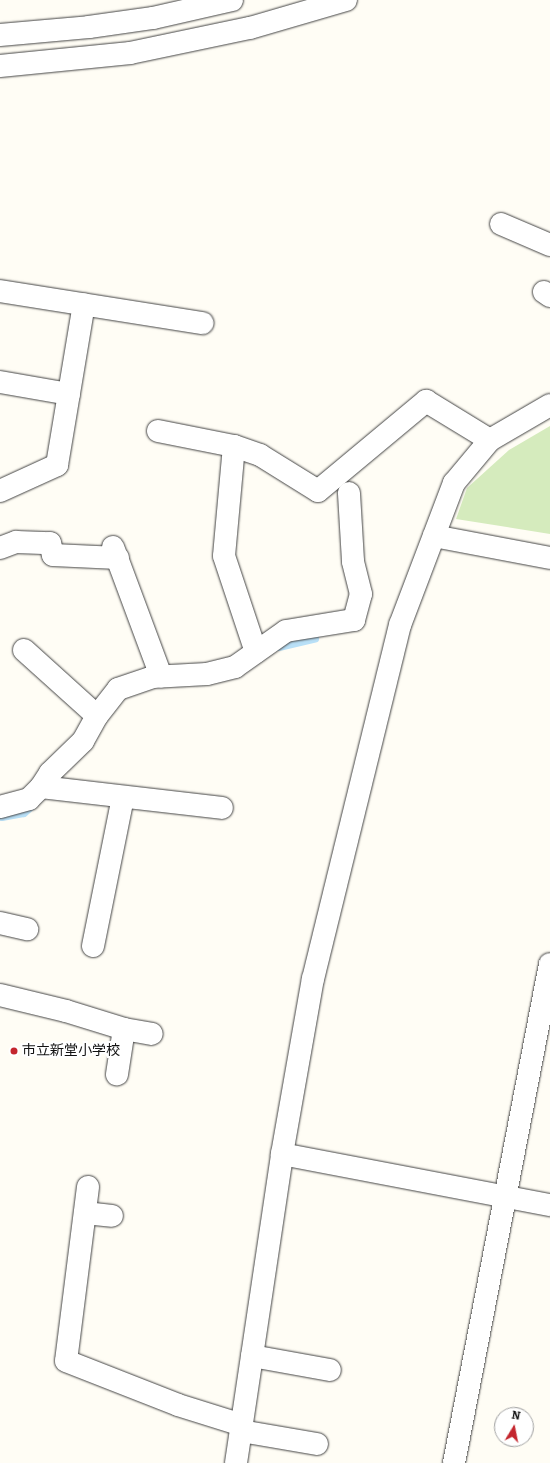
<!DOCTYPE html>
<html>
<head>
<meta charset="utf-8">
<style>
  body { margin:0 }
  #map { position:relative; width:550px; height:1463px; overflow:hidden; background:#fffdf5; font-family:Bitter,"Noto Sans JP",serif }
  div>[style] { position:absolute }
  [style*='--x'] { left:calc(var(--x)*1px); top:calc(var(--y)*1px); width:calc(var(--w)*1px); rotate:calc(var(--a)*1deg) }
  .green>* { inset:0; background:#d5ebbd }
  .stream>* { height:8px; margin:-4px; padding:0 4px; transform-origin:4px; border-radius:4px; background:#b9e0f7 }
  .roads { filter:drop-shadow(0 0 1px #444) drop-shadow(0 0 1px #444) }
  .minor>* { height:22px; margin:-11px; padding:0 11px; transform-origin:11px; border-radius:11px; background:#fff }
  .dots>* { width:11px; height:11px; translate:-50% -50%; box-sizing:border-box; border:2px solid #fff; border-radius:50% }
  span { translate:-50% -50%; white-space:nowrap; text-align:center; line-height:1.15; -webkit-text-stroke:4px #fff; paint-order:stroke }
  .poi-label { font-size:14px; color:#111 }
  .left { translate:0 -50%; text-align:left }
  .north { position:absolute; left:494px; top:1407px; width:40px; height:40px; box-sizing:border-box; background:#fff; border:1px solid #a0a0a0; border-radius:50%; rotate:10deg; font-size:11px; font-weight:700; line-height:16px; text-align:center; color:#111 }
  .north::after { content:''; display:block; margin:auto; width:14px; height:18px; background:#c4262e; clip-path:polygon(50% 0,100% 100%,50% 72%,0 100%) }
</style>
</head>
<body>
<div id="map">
  <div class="green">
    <i style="clip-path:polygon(550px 426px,550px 534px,456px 519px,467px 488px,509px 450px)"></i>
  </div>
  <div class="stream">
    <i style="--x:279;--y:647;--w:37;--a:-13"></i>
    <i style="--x:2;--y:817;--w:22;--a:-10"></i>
    <i style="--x:24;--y:813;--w:12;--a:-42"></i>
  </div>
  <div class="roads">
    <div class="minor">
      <i style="--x:0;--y:35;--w:89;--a:-5.1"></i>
      <i style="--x:89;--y:27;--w:65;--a:-8"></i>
      <i style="--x:153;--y:18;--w:81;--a:-12.8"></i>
      <i style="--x:0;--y:66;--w:131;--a:-5.7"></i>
      <i style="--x:130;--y:53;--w:123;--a:-11.8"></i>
      <i style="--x:250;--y:28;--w:100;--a:-16.3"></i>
      <i style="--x:501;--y:224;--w:53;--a:23.2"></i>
      <i style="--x:0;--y:291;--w:205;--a:9"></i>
      <i style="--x:544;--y:292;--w:7;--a:34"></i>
      <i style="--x:0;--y:382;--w:70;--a:9.9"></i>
      <i style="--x:158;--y:431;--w:77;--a:11.2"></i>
      <i style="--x:234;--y:446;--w:28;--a:19"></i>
      <i style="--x:260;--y:455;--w:68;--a:31.8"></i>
      <i style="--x:318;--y:491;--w:141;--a:-39.8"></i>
      <i style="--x:426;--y:401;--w:75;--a:31.4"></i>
      <i style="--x:234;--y:446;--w:110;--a:95.2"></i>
      <i style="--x:224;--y:556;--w:101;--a:71.6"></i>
      <i style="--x:0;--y:491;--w:63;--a:-24.5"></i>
      <i style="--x:57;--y:465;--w:163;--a:-80.5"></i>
      <i style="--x:434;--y:536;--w:118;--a:10.7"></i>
      <i style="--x:113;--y:547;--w:138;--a:69.6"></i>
      <i style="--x:0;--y:548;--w:17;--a:-21"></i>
      <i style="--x:16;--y:542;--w:34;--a:2"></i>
      <i style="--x:50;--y:543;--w:12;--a:76"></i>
      <i style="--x:53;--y:555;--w:65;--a:2.6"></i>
      <i style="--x:24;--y:650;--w:98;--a:42.1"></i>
      <i style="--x:41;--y:787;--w:182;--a:6.6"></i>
      <i style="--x:0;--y:807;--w:30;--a:-15"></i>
      <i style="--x:29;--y:799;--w:17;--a:-45"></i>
      <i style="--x:41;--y:787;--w:17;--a:-57"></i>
      <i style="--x:50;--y:773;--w:46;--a:-44.1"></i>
      <i style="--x:83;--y:741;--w:29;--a:-61"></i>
      <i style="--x:97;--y:716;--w:34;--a:-52"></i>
      <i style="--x:118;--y:689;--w:36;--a:-19"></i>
      <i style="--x:152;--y:677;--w:55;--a:-3.1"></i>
      <i style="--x:207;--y:674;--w:29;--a:-14"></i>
      <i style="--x:235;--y:667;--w:62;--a:-35.2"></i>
      <i style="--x:286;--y:631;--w:69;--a:-9.2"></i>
      <i style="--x:354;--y:620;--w:27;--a:-75"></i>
      <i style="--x:361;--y:594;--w:34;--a:-104"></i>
      <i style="--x:353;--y:561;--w:68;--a:-93.4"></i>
      <i style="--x:0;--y:923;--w:28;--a:13"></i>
      <i style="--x:93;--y:946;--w:152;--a:-78.6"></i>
      <i style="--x:0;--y:995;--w:68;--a:13.6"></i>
      <i style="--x:66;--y:1011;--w:61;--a:17.2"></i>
      <i style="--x:124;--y:1029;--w:46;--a:98.8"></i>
      <i style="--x:124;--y:1029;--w:28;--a:10"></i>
      <i style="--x:282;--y:1154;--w:273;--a:10.8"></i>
      <i style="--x:88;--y:1187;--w:175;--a:97.2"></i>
      <i style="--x:66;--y:1361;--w:120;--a:21.4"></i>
      <i style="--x:178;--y:1405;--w:67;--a:17.4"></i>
      <i style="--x:85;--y:1213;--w:27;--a:6"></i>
      <i style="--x:252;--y:1356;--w:79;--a:10.2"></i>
      <i style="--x:241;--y:1431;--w:77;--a:9.7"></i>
      <i style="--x:236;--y:1463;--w:312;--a:-81.5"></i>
      <i style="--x:282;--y:1154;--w:178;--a:-80"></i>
      <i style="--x:313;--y:979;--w:365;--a:-76.2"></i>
      <i style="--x:400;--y:625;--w:152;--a:-69.2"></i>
      <i style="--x:454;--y:483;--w:56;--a:-50.1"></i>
      <i style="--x:490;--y:440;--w:69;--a:-30.3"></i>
      <i style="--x:454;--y:1463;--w:508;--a:-79.11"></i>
    </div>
  </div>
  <div class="dots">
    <i style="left:14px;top:1051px;background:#c4262e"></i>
  </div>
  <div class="poi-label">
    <span class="left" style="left:22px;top:1051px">市立新堂小学校</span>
  </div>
  <div class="north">N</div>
</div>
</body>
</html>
